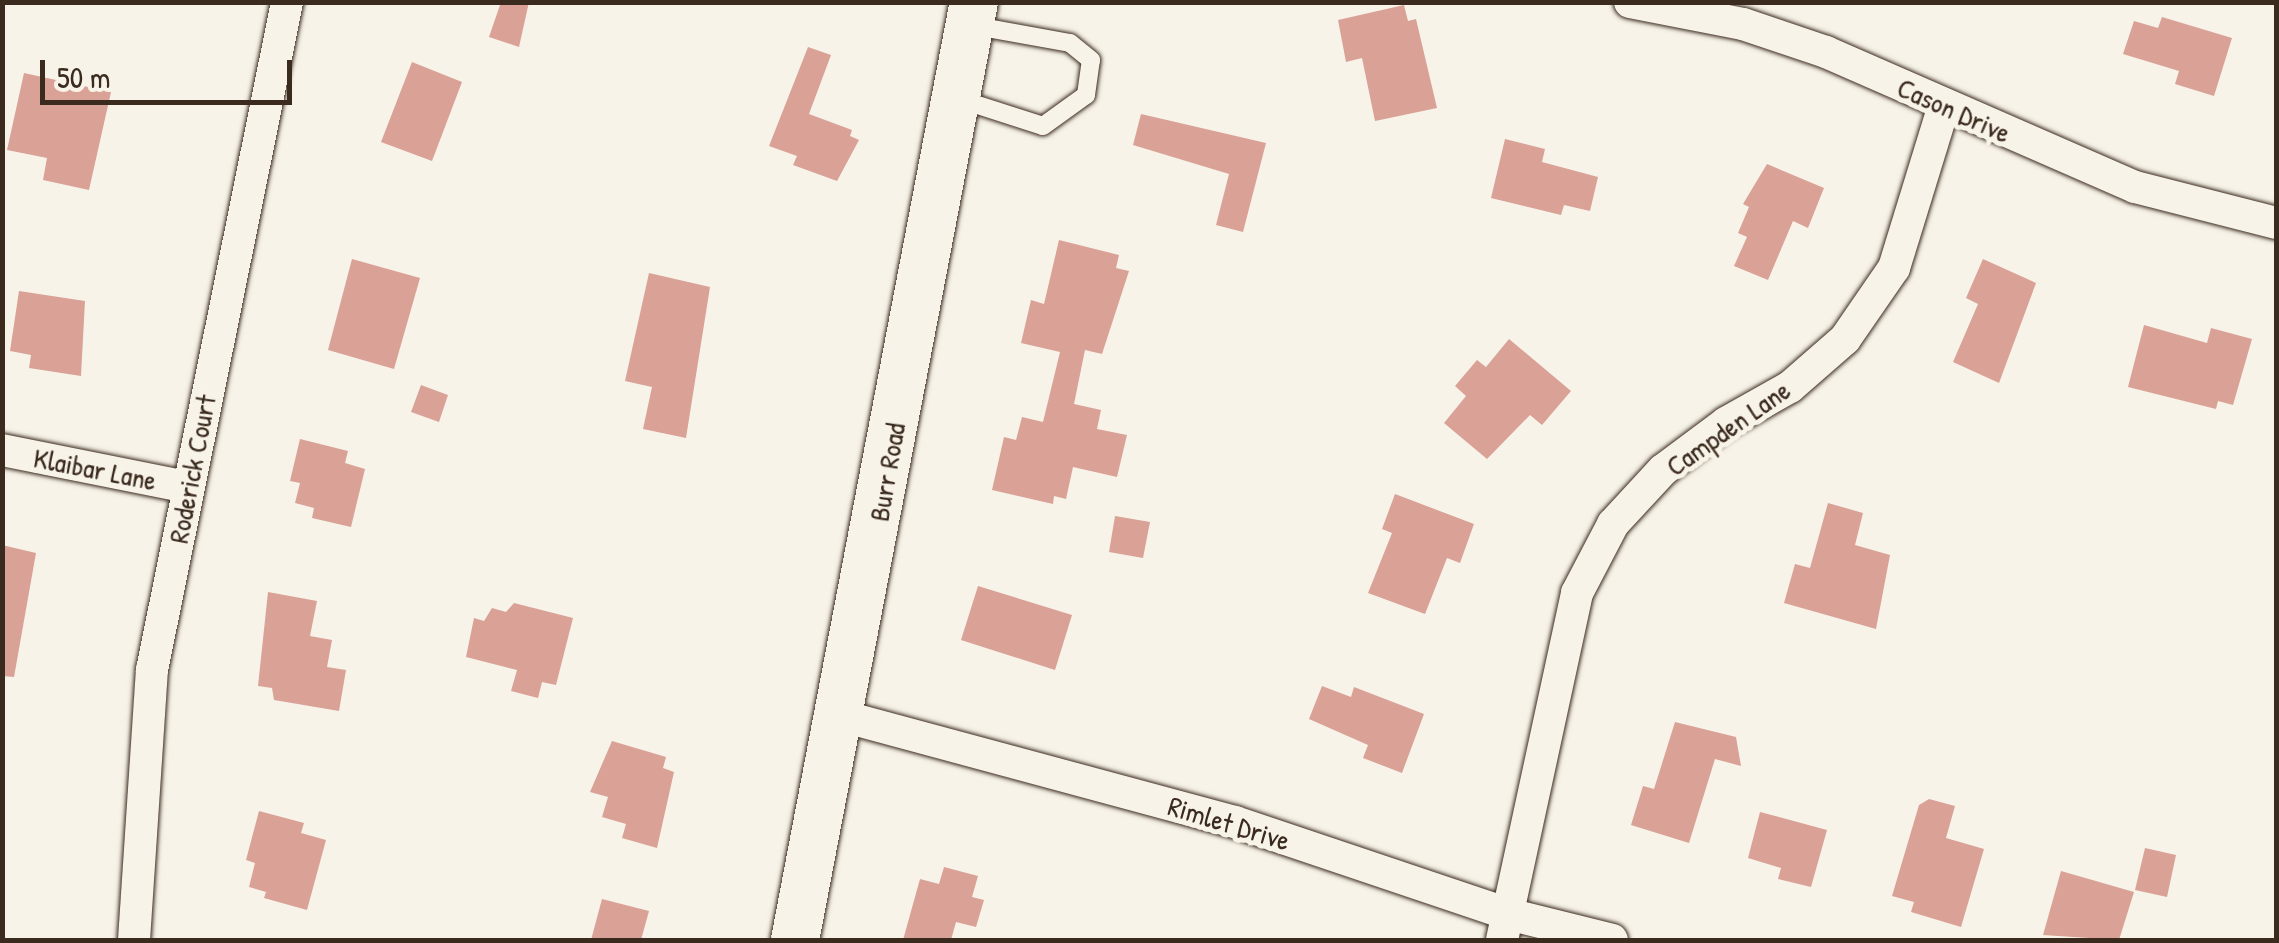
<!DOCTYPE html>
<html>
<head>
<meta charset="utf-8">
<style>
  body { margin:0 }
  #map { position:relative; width:2279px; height:943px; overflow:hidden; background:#f7f3e8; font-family:"Patrick Hand",sans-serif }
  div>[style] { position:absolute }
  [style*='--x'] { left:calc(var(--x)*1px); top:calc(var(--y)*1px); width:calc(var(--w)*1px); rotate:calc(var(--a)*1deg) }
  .building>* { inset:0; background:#daa197 }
  .roads { filter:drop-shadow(0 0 2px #3b2a1e) drop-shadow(0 0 2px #3b2a1e) }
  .lane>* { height:18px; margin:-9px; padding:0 9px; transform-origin:9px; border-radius:9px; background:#f7f3e8 }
  .street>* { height:32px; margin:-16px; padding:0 16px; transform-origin:16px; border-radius:16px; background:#f7f3e8 }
  .secondary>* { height:48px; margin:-24px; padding:0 24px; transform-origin:24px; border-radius:24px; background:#f7f3e8 }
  span { translate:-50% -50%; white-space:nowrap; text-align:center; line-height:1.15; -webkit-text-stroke:10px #f7f3e8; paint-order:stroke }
  .street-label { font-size:28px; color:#3b2a1e }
  .frame { position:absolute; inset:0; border:5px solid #3b2a1e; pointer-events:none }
  .scale { position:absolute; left:40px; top:60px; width:252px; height:45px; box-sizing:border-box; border:5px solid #3b2a1e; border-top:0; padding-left:12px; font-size:30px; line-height:35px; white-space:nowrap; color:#3b2a1e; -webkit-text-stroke:8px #f7f3e8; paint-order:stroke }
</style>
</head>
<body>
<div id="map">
  <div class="building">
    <i style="clip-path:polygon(501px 2px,529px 2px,519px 47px,489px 37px)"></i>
    <i style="clip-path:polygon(1404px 5px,1408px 21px,1416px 19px,1437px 108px,1375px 121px,1362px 58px,1346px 62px,1338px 20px)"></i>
    <i style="clip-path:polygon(2162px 17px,2232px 38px,2214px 96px,2175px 84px,2179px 71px,2123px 54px,2134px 21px,2158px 28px)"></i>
    <i style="clip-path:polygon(808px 47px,831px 55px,809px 114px,852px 130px,850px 136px,859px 140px,837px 181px,793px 165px,797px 156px,769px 146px)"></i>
    <i style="clip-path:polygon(412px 62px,462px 82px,432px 161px,381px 142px)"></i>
    <i style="clip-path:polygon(24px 73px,111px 92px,89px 190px,43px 180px,47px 158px,7px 150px)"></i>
    <i style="clip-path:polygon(1141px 114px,1266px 143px,1243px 232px,1216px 225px,1229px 174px,1133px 145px)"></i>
    <i style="clip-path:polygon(1505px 139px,1545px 149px,1542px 162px,1598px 177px,1590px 211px,1564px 205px,1561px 215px,1491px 198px)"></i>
    <i style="clip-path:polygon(1767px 164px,1824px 188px,1808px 228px,1793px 221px,1768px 280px,1734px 266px,1747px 237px,1738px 233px,1749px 207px,1743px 204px)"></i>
    <i style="clip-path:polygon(1059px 240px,1119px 255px,1116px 268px,1129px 271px,1102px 354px,1085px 350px,1074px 404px,1101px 410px,1097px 429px,1127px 435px,1117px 477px,1073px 467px,1066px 499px,1054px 496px,1053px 504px,992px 490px,1004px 437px,1016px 440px,1022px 417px,1043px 422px,1060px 352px,1021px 343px,1031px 300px,1044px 304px)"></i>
    <i style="clip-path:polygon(352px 259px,420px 278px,394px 369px,328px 350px)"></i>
    <i style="clip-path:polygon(1983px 259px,2036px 283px,1999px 383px,1953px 362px,1978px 304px,1966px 298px)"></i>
    <i style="clip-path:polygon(649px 273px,710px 287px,686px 438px,643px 429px,652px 387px,625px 381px)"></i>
    <i style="clip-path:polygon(19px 291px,85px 301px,81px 376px,29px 368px,31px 355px,10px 351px)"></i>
    <i style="clip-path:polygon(2144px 325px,2207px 343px,2211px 328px,2252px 339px,2233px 405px,2218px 401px,2216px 409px,2128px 387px)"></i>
    <i style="clip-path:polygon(1509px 339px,1571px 391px,1542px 425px,1530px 415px,1487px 459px,1444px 423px,1466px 396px,1455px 386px,1477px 360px,1486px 367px)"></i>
    <i style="clip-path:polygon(421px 385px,448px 395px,439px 422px,411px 412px)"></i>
    <i style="clip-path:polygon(300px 439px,348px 451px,345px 463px,365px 469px,351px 527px,312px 518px,314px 508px,295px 503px,300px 483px,290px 481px)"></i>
    <i style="clip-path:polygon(1395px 494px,1474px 524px,1460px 563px,1447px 558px,1425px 614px,1368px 593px,1392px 533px,1382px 529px)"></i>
    <i style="clip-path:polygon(1828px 503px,1863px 513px,1855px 545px,1890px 555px,1876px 629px,1784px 603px,1795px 564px,1810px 568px)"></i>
    <i style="clip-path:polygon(1115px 516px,1150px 522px,1143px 558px,1109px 552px)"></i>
    <i style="clip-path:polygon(2px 545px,36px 553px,14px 677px,2px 676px)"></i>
    <i style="clip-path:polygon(978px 586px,1072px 615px,1055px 670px,961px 640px)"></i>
    <i style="clip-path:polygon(268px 592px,317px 601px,310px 636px,332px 640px,327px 667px,346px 670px,339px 711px,274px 700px,272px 688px,258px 686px)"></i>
    <i style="clip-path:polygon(514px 603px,573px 618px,556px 685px,542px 682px,538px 698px,511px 691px,517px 670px,466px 657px,474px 618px,484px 621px,492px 608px,506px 612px)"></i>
    <i style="clip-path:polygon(1322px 686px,1351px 697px,1354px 687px,1424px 714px,1402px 773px,1363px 758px,1368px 745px,1309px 719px)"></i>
    <i style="clip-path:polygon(1675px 722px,1736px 737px,1741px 766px,1715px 759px,1689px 843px,1631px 825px,1643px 786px,1654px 789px)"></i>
    <i style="clip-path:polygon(612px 741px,666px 757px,663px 768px,674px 772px,657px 848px,622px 838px,626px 824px,602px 817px,608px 797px,590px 792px)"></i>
    <i style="clip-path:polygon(1929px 799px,1955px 806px,1946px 838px,1984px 849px,1961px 927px,1911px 912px,1914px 902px,1892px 896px,1919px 805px)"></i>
    <i style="clip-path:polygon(259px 811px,304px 823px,301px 833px,326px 840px,307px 910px,264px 898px,266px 892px,249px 887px,255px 863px,246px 860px)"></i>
    <i style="clip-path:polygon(1760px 812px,1827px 830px,1811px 887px,1778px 879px,1781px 868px,1748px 858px)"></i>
    <i style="clip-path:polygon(2145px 848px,2176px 855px,2167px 897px,2135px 890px)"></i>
    <i style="clip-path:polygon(944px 867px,978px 876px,972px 897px,984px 900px,976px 927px,956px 922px,951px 940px,903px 940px,920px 879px,939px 884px)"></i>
    <i style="clip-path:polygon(2061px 871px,2134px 892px,2119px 940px,2043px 935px)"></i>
    <i style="clip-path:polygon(602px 899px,649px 911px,641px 940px,591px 940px)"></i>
  </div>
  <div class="roads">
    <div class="lane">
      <i style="--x:956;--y:98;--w:91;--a:17.8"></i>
      <i style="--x:1043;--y:126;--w:53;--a:-35.8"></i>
      <i style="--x:1086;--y:95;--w:35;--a:-82"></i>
      <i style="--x:1091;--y:60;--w:27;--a:-141"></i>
      <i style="--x:1070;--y:43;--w:102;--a:-169.8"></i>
    </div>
    <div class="street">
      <i style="--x:1630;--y:2;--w:115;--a:11"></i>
      <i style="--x:1743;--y:24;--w:88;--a:18.6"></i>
      <i style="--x:1826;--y:52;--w:337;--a:23.6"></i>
      <i style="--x:2135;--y:187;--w:146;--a:14.3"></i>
      <i style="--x:2;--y:450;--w:190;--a:11.3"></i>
      <i style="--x:842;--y:716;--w:407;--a:15.1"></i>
      <i style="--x:1235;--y:822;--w:288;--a:18.6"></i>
      <i style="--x:1508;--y:914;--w:107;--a:14"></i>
      <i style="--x:134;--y:940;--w:271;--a:-86.2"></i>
      <i style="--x:152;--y:670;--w:682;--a:-78.57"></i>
      <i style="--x:1502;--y:940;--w:355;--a:-77.8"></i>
      <i style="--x:1577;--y:593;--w:78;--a:-62.4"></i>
      <i style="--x:1613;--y:524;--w:74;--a:-47.2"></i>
      <i style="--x:1663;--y:470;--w:79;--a:-36.7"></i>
      <i style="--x:1726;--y:423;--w:73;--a:-29.4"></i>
      <i style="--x:1790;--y:387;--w:73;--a:-41.1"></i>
      <i style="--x:1845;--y:339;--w:86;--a:-55.4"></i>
      <i style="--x:1894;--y:268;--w:170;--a:-72.9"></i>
    </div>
    <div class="secondary">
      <i style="--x:795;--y:940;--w:955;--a:-79.2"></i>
    </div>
  </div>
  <div class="street-label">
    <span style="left:1954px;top:110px;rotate:24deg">Cason Drive</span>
    <span style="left:1728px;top:428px;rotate:-35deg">Campden Lane</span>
    <span style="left:95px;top:469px;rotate:11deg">Klaibar Lane</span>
    <span style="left:192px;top:469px;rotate:-79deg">Roderick Court</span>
    <span style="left:887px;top:472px;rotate:-80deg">Burr Road</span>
    <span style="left:1229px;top:823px;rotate:17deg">Rimlet Drive</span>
  </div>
  <div class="frame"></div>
  <div class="scale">50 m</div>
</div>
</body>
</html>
